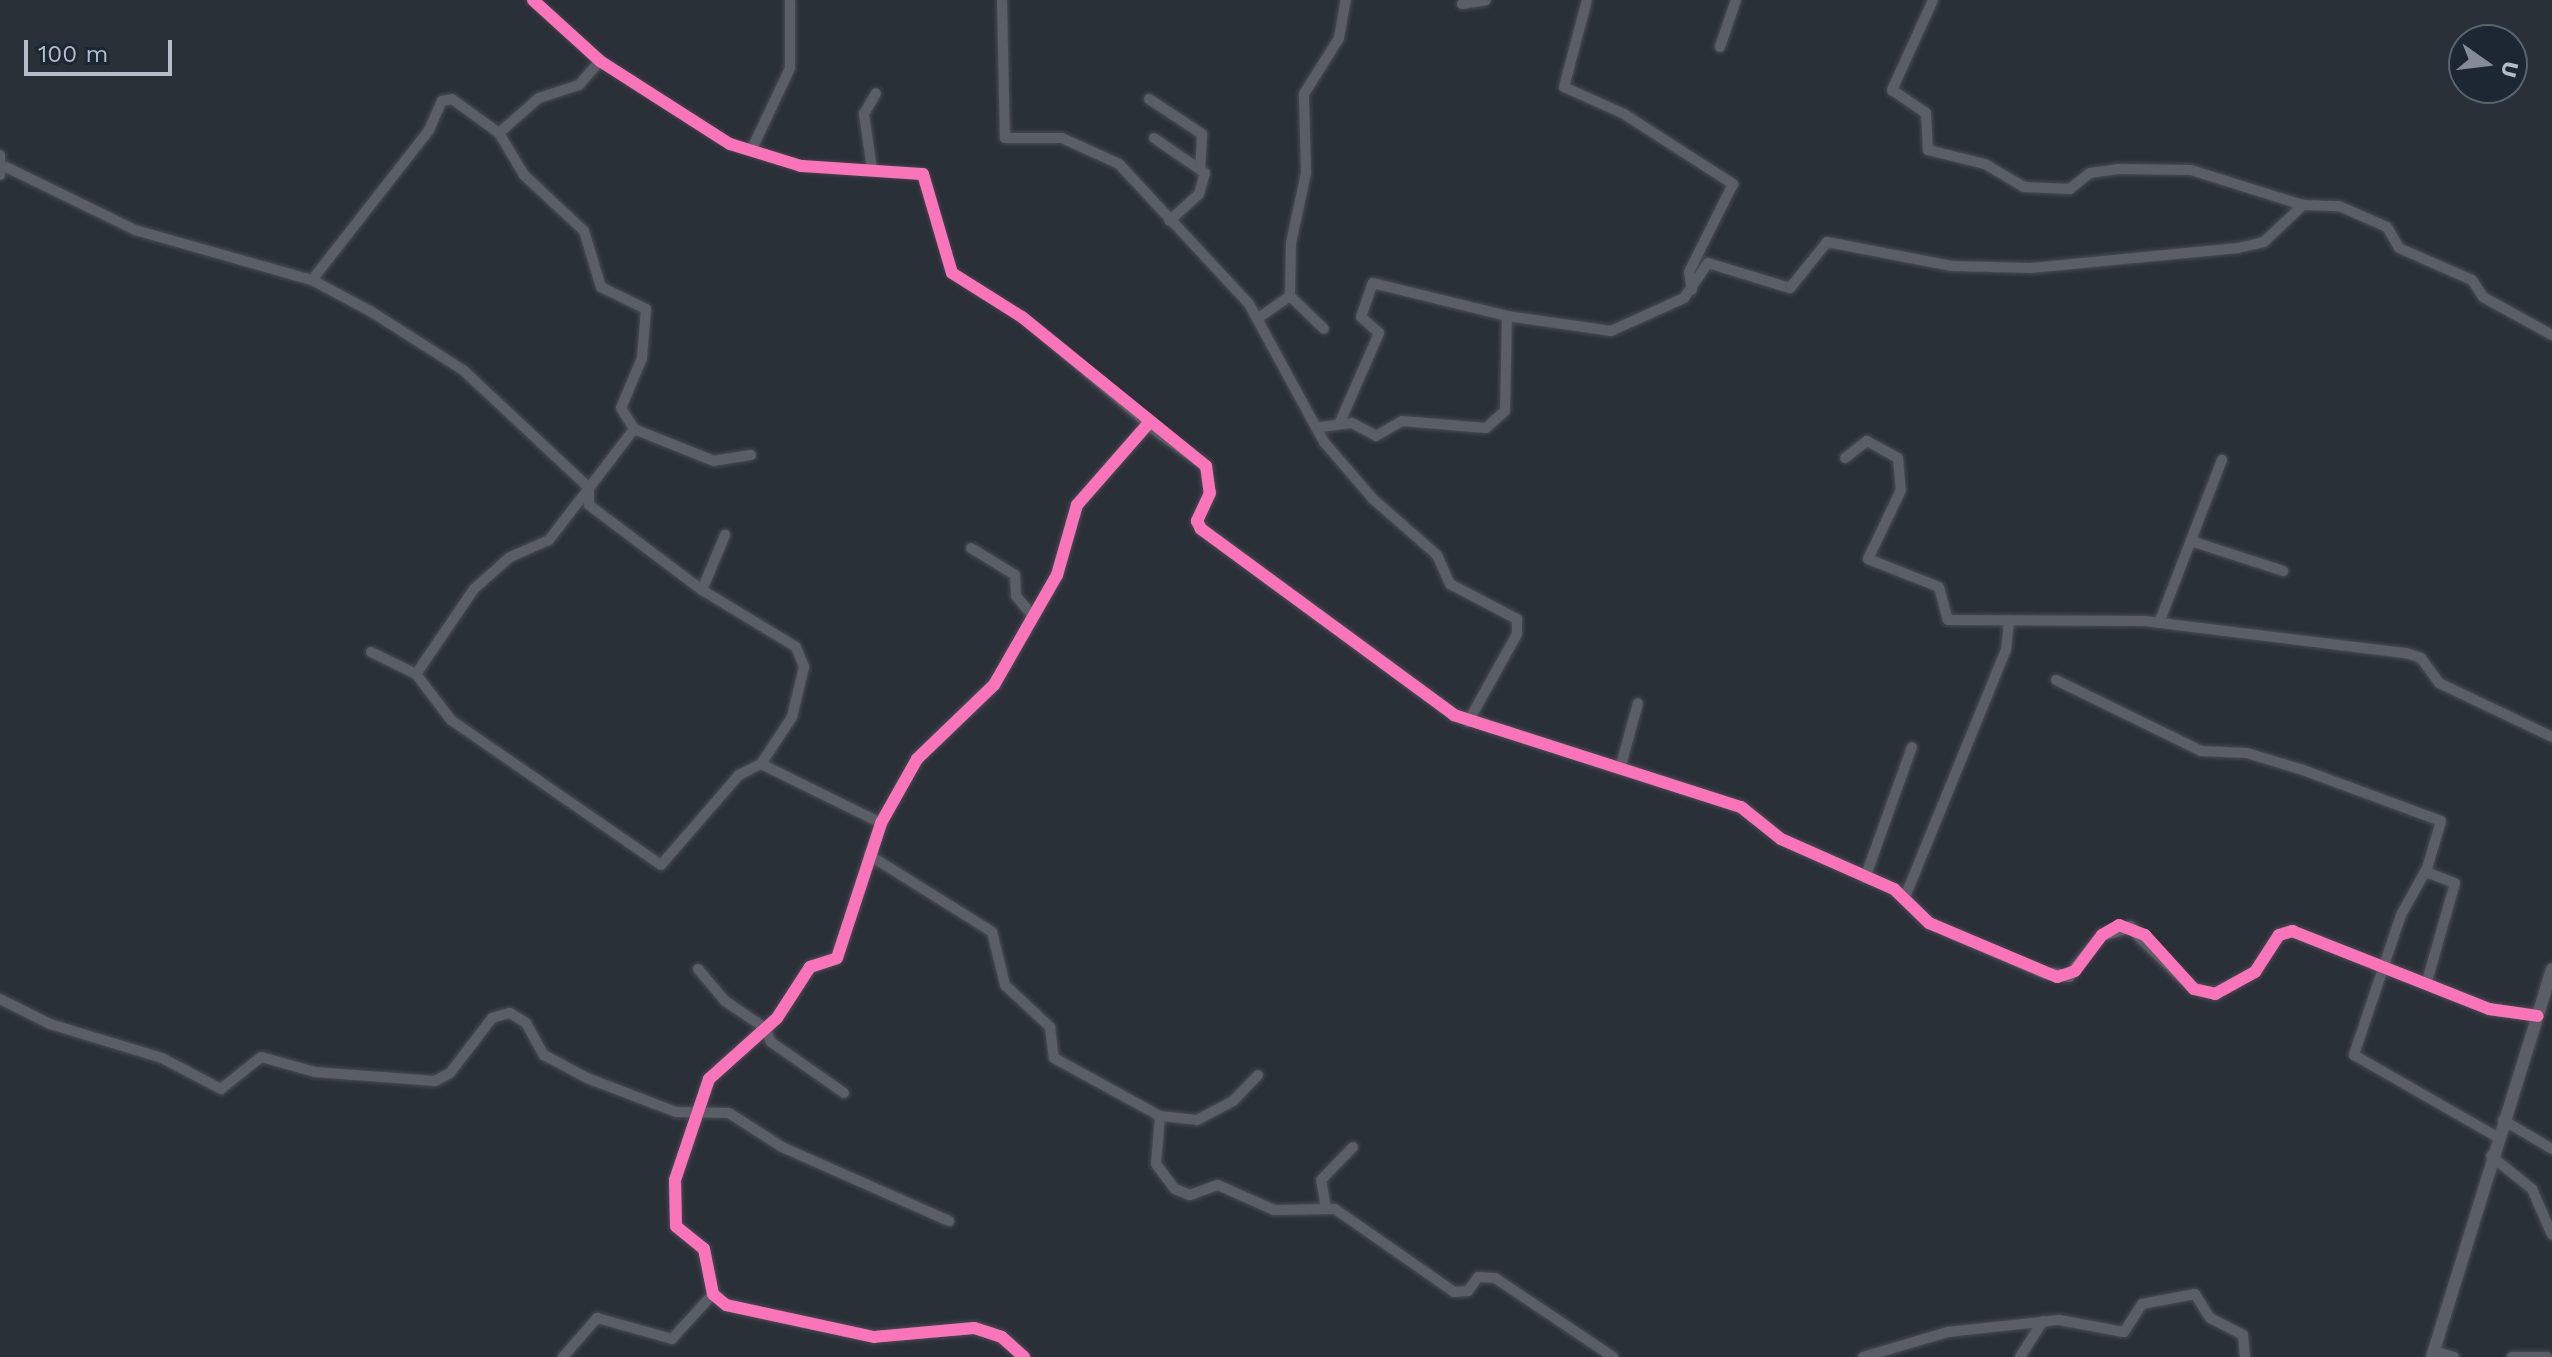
<!DOCTYPE html>
<html>
<head>
<meta charset="utf-8">
<style>
  body { margin:0 }
  #map { position:relative; width:2552px; height:1357px; overflow:hidden; background:#2a3038; font-family:"Work Sans",sans-serif }
  div>[style] { position:absolute }
  [style*='--x'] { left:calc(var(--x)*1px); top:calc(var(--y)*1px); width:calc(var(--w)*1px); rotate:calc(var(--a)*1deg) }
  .roads { filter:drop-shadow(0 0 2px #484c53) drop-shadow(0 0 2px #484c53) }
  .minor>* { height:10px; margin:-5px; padding:0 5px; transform-origin:5px; border-radius:5px; background:#5a5e66 }
  .tertiary>* { height:12px; margin:-6px; padding:0 6px; transform-origin:6px; border-radius:6px; background:#5a5e66 }
  .cycleway>* { height:12px; margin:-6px; padding:0 6px; transform-origin:6px; border-radius:6px; background:#fb73b8 }
  span { translate:-50% -50%; white-space:nowrap; text-align:center; line-height:1.15; -webkit-text-stroke:7px #1d2633; paint-order:stroke }
  .north { position:absolute; left:2448px; top:24px; width:80px; height:80px; box-sizing:border-box; background:#1d2633; border:2px solid #59626f; border-radius:50%; rotate:104deg; font-size:22px; font-weight:700; line-height:32px; text-align:center; color:#b4bcc9 }
  .north::after { content:''; display:block; margin:auto; width:28px; height:36px; background:#848b96; clip-path:polygon(50% 0,100% 100%,50% 72%,0 100%) }
  .scale { position:absolute; left:24px; top:40px; width:148px; height:36px; box-sizing:border-box; border:4px solid #b4bcc9; border-top:0; padding-left:10px; font-size:24px; line-height:28px; white-space:nowrap; color:#b4bcc9; -webkit-text-stroke:6px #1d2633; paint-order:stroke }
</style>
</head>
<body>
<div id="map">
  <div class="roads">
    <div class="minor">
      <i style="--x:533;--y:0;--w:91;--a:42.3"></i>
      <i style="--x:600;--y:61;--w:154;--a:32.6"></i>
      <i style="--x:730;--y:144;--w:74;--a:17.2"></i>
      <i style="--x:801;--y:166;--w:122;--a:3.8"></i>
      <i style="--x:923;--y:174;--w:103;--a:73.7"></i>
      <i style="--x:952;--y:273;--w:83;--a:32.2"></i>
      <i style="--x:1022;--y:317;--w:165;--a:40.3"></i>
      <i style="--x:1002;--y:0;--w:138;--a:88.8"></i>
      <i style="--x:1005;--y:138;--w:57;--a:0"></i>
      <i style="--x:1062;--y:138;--w:63;--a:24.5"></i>
      <i style="--x:1119;--y:164;--w:191;--a:47.1"></i>
      <i style="--x:1249;--y:304;--w:157;--a:61.5"></i>
      <i style="--x:1324;--y:442;--w:75;--a:49.3"></i>
      <i style="--x:1373;--y:499;--w:85;--a:41.2"></i>
      <i style="--x:1437;--y:555;--w:32;--a:66"></i>
      <i style="--x:1450;--y:584;--w:76;--a:27.6"></i>
      <i style="--x:1517;--y:619;--w:15;--a:90"></i>
      <i style="--x:1517;--y:634;--w:101;--a:119.1"></i>
      <i style="--x:1587;--y:0;--w:90;--a:104.8"></i>
      <i style="--x:1564;--y:87;--w:66;--a:24.2"></i>
      <i style="--x:1624;--y:114;--w:130;--a:32.7"></i>
      <i style="--x:1733;--y:184;--w:98;--a:116.6"></i>
      <i style="--x:1689;--y:272;--w:18;--a:81"></i>
      <i style="--x:1933;--y:0;--w:99;--a:114.5"></i>
      <i style="--x:1892;--y:90;--w:41;--a:34.1"></i>
      <i style="--x:1926;--y:113;--w:37;--a:87"></i>
      <i style="--x:1928;--y:150;--w:59;--a:13.8"></i>
      <i style="--x:1985;--y:164;--w:45;--a:30.5"></i>
      <i style="--x:2024;--y:187;--w:46;--a:2.5"></i>
      <i style="--x:2070;--y:189;--w:26;--a:-39"></i>
      <i style="--x:2090;--y:173;--w:28;--a:-8"></i>
      <i style="--x:2118;--y:169;--w:73;--a:0.8"></i>
      <i style="--x:2191;--y:170;--w:117;--a:17.4"></i>
      <i style="--x:2303;--y:205;--w:36;--a:2"></i>
      <i style="--x:2339;--y:206;--w:52;--a:23.6"></i>
      <i style="--x:2387;--y:227;--w:24;--a:60"></i>
      <i style="--x:2399;--y:248;--w:80;--a:23.7"></i>
      <i style="--x:2472;--y:280;--w:20;--a:57"></i>
      <i style="--x:2483;--y:297;--w:79;--a:28.8"></i>
      <i style="--x:1462;--y:4;--w:24;--a:-9"></i>
      <i style="--x:1720;--y:47;--w:50;--a:-71.2"></i>
      <i style="--x:1149;--y:99;--w:64;--a:33.4"></i>
      <i style="--x:1202;--y:134;--w:34;--a:93"></i>
      <i style="--x:499;--y:133;--w:49;--a:59.2"></i>
      <i style="--x:524;--y:175;--w:82;--a:43"></i>
      <i style="--x:584;--y:231;--w:59;--a:73.1"></i>
      <i style="--x:601;--y:287;--w:50;--a:26.1"></i>
      <i style="--x:646;--y:309;--w:49;--a:94.7"></i>
      <i style="--x:642;--y:358;--w:54;--a:112.8"></i>
      <i style="--x:621;--y:408;--w:25;--a:58"></i>
      <i style="--x:1154;--y:138;--w:62;--a:34.5"></i>
      <i style="--x:1205;--y:173;--w:22;--a:106"></i>
      <i style="--x:1199;--y:194;--w:40;--a:138"></i>
      <i style="--x:751;--y:151;--w:92;--a:-64.8"></i>
      <i style="--x:790;--y:68;--w:68;--a:-90"></i>
      <i style="--x:0;--y:155;--w:20;--a:90"></i>
      <i style="--x:6;--y:167;--w:144;--a:26"></i>
      <i style="--x:135;--y:230;--w:184;--a:15.8"></i>
      <i style="--x:312;--y:280;--w:66;--a:28.1"></i>
      <i style="--x:370;--y:311;--w:110;--a:32.4"></i>
      <i style="--x:463;--y:370;--w:173;--a:43.1"></i>
      <i style="--x:589;--y:488;--w:66;--a:127.6"></i>
      <i style="--x:549;--y:540;--w:43;--a:156.4"></i>
      <i style="--x:510;--y:557;--w:48;--a:138.4"></i>
      <i style="--x:474;--y:589;--w:103;--a:124.3"></i>
      <i style="--x:872;--y:169;--w:56;--a:-98.3"></i>
      <i style="--x:864;--y:114;--w:24;--a:-60"></i>
      <i style="--x:312;--y:280;--w:190;--a:-52"></i>
      <i style="--x:429;--y:130;--w:32;--a:-66"></i>
      <i style="--x:442;--y:101;--w:10;--a:-11"></i>
      <i style="--x:452;--y:99;--w:58;--a:35.9"></i>
      <i style="--x:499;--y:133;--w:53;--a:-41.2"></i>
      <i style="--x:539;--y:98;--w:42;--a:-18"></i>
      <i style="--x:579;--y:85;--w:32;--a:-49"></i>
      <i style="--x:1290;--y:296;--w:47;--a:44.1"></i>
      <i style="--x:1257;--y:319;--w:40;--a:-34.9"></i>
      <i style="--x:1290;--y:296;--w:53;--a:-88.9"></i>
      <i style="--x:1291;--y:243;--w:72;--a:-77.9"></i>
      <i style="--x:1306;--y:173;--w:79;--a:-91.5"></i>
      <i style="--x:1304;--y:94;--w:66;--a:-58"></i>
      <i style="--x:1339;--y:38;--w:39;--a:-80"></i>
      <i style="--x:1340;--y:422;--w:97;--a:-66.3"></i>
      <i style="--x:1379;--y:333;--w:24;--a:-138"></i>
      <i style="--x:1361;--y:317;--w:36;--a:-71"></i>
      <i style="--x:1373;--y:283;--w:138;--a:13.8"></i>
      <i style="--x:1320;--y:427;--w:32;--a:-7"></i>
      <i style="--x:1352;--y:423;--w:27;--a:28"></i>
      <i style="--x:1376;--y:436;--w:30;--a:-30"></i>
      <i style="--x:1402;--y:421;--w:84;--a:4.8"></i>
      <i style="--x:1486;--y:428;--w:25;--a:-42"></i>
      <i style="--x:1505;--y:411;--w:95;--a:-88.8"></i>
      <i style="--x:1507;--y:316;--w:105;--a:8.2"></i>
      <i style="--x:1611;--y:331;--w:80;--a:-24.3"></i>
      <i style="--x:1684;--y:298;--w:42;--a:-55.6"></i>
      <i style="--x:1708;--y:263;--w:86;--a:17"></i>
      <i style="--x:1790;--y:288;--w:59;--a:-51.2"></i>
      <i style="--x:1827;--y:242;--w:127;--a:10.9"></i>
      <i style="--x:1952;--y:266;--w:79;--a:1.5"></i>
      <i style="--x:2031;--y:268;--w:208;--a:-5.5"></i>
      <i style="--x:2238;--y:248;--w:27;--a:-13"></i>
      <i style="--x:2264;--y:242;--w:54;--a:-43.5"></i>
      <i style="--x:751;--y:455;--w:37;--a:171"></i>
      <i style="--x:714;--y:461;--w:86;--a:-158.2"></i>
      <i style="--x:634;--y:429;--w:74;--a:127.3"></i>
      <i style="--x:589;--y:488;--w:17;--a:90"></i>
      <i style="--x:589;--y:505;--w:141;--a:37"></i>
      <i style="--x:702;--y:590;--w:110;--a:31.2"></i>
      <i style="--x:796;--y:647;--w:22;--a:68"></i>
      <i style="--x:804;--y:667;--w:51;--a:103.5"></i>
      <i style="--x:792;--y:717;--w:56;--a:123.4"></i>
      <i style="--x:761;--y:764;--w:134;--a:26.2"></i>
      <i style="--x:1845;--y:458;--w:28;--a:-38"></i>
      <i style="--x:1867;--y:441;--w:35;--a:29"></i>
      <i style="--x:1898;--y:458;--w:32;--a:85"></i>
      <i style="--x:1901;--y:490;--w:76;--a:115.6"></i>
      <i style="--x:1868;--y:559;--w:76;--a:21.5"></i>
      <i style="--x:1939;--y:587;--w:34;--a:75"></i>
      <i style="--x:1948;--y:620;--w:196;--a:0.3"></i>
      <i style="--x:2144;--y:621;--w:264;--a:7"></i>
      <i style="--x:2406;--y:653;--w:16;--a:18"></i>
      <i style="--x:2421;--y:658;--w:31;--a:54"></i>
      <i style="--x:2439;--y:683;--w:125;--a:25.5"></i>
      <i style="--x:2194;--y:542;--w:94;--a:18"></i>
      <i style="--x:971;--y:548;--w:52;--a:31.5"></i>
      <i style="--x:1015;--y:575;--w:21;--a:87"></i>
      <i style="--x:1016;--y:596;--w:25;--a:50"></i>
      <i style="--x:702;--y:590;--w:60;--a:-67.3"></i>
      <i style="--x:2159;--y:623;--w:175;--a:-68.9"></i>
      <i style="--x:371;--y:652;--w:50;--a:26.1"></i>
      <i style="--x:416;--y:674;--w:58;--a:52.7"></i>
      <i style="--x:451;--y:720;--w:255;--a:34.6"></i>
      <i style="--x:661;--y:865;--w:119;--a:-49.1"></i>
      <i style="--x:739;--y:775;--w:25;--a:-27"></i>
      <i style="--x:2056;--y:680;--w:161;--a:26.1"></i>
      <i style="--x:2201;--y:751;--w:46;--a:2.5"></i>
      <i style="--x:2247;--y:753;--w:59;--a:16.9"></i>
      <i style="--x:2303;--y:770;--w:147;--a:20.3"></i>
      <i style="--x:2441;--y:821;--w:53;--a:106.4"></i>
      <i style="--x:2426;--y:872;--w:31;--a:21"></i>
      <i style="--x:2455;--y:883;--w:102;--a:105.9"></i>
      <i style="--x:1621;--y:765;--w:64;--a:-74.7"></i>
      <i style="--x:869;--y:855;--w:145;--a:32"></i>
      <i style="--x:992;--y:932;--w:55;--a:76.2"></i>
      <i style="--x:1005;--y:985;--w:62;--a:43"></i>
      <i style="--x:1050;--y:1027;--w:31;--a:83"></i>
      <i style="--x:1054;--y:1058;--w:121;--a:28.7"></i>
      <i style="--x:1160;--y:1116;--w:48;--a:94.8"></i>
      <i style="--x:1156;--y:1164;--w:31;--a:53"></i>
      <i style="--x:1175;--y:1189;--w:16;--a:22"></i>
      <i style="--x:1190;--y:1195;--w:30;--a:-20"></i>
      <i style="--x:1218;--y:1185;--w:61;--a:24.1"></i>
      <i style="--x:1274;--y:1210;--w:61;--a:-0.9"></i>
      <i style="--x:1335;--y:1209;--w:145;--a:34.9"></i>
      <i style="--x:1454;--y:1292;--w:14;--a:-4"></i>
      <i style="--x:1468;--y:1291;--w:17;--a:-54"></i>
      <i style="--x:1478;--y:1277;--w:17;--a:3"></i>
      <i style="--x:1495;--y:1278;--w:142;--a:33.8"></i>
      <i style="--x:2426;--y:870;--w:51;--a:119.1"></i>
      <i style="--x:2401;--y:915;--w:148;--a:108.6"></i>
      <i style="--x:2354;--y:1055;--w:165;--a:29.8"></i>
      <i style="--x:1865;--y:878;--w:139;--a:-70.3"></i>
      <i style="--x:1905;--y:897;--w:267;--a:-67.8"></i>
      <i style="--x:2006;--y:650;--w:30;--a:-84"></i>
      <i style="--x:698;--y:969;--w:42;--a:49.8"></i>
      <i style="--x:725;--y:1001;--w:48;--a:34"></i>
      <i style="--x:765;--y:1028;--w:15;--a:67"></i>
      <i style="--x:771;--y:1042;--w:89;--a:34.9"></i>
      <i style="--x:0;--y:999;--w:56;--a:26.6"></i>
      <i style="--x:50;--y:1024;--w:117;--a:16.9"></i>
      <i style="--x:162;--y:1058;--w:67;--a:27.7"></i>
      <i style="--x:221;--y:1089;--w:51;--a:-38.7"></i>
      <i style="--x:261;--y:1057;--w:56;--a:15.5"></i>
      <i style="--x:315;--y:1072;--w:120;--a:4.3"></i>
      <i style="--x:435;--y:1081;--w:17;--a:-28"></i>
      <i style="--x:450;--y:1073;--w:69;--a:-52.6"></i>
      <i style="--x:492;--y:1018;--w:19;--a:-16"></i>
      <i style="--x:510;--y:1013;--w:19;--a:32"></i>
      <i style="--x:526;--y:1023;--w:37;--a:61"></i>
      <i style="--x:544;--y:1055;--w:49;--a:28.1"></i>
      <i style="--x:587;--y:1078;--w:95;--a:20.9"></i>
      <i style="--x:676;--y:1112;--w:53;--a:1.1"></i>
      <i style="--x:729;--y:1113;--w:63;--a:32.7"></i>
      <i style="--x:782;--y:1147;--w:183;--a:23.9"></i>
      <i style="--x:1160;--y:1116;--w:37;--a:6"></i>
      <i style="--x:1197;--y:1120;--w:41;--a:-27.8"></i>
      <i style="--x:1233;--y:1101;--w:36;--a:-46"></i>
      <i style="--x:2503;--y:1120;--w:57;--a:30.6"></i>
      <i style="--x:2491;--y:1156;--w:53;--a:38.8"></i>
      <i style="--x:2532;--y:1189;--w:50;--a:66.5"></i>
      <i style="--x:1326;--y:1208;--w:28;--a:-100"></i>
      <i style="--x:1321;--y:1180;--w:46;--a:-45.9"></i>
      <i style="--x:2434;--y:1351;--w:21;--a:17"></i>
      <i style="--x:563;--y:1357;--w:52;--a:-48.9"></i>
      <i style="--x:597;--y:1318;--w:78;--a:15.6"></i>
      <i style="--x:672;--y:1339;--w:61;--a:-47.7"></i>
      <i style="--x:1863;--y:1357;--w:89;--a:-16.4"></i>
      <i style="--x:1948;--y:1332;--w:112;--a:-6.2"></i>
      <i style="--x:2059;--y:1320;--w:66;--a:10.5"></i>
      <i style="--x:2124;--y:1332;--w:33;--a:-57"></i>
      <i style="--x:2142;--y:1304;--w:54;--a:-10.7"></i>
      <i style="--x:2195;--y:1294;--w:28;--a:58"></i>
      <i style="--x:2210;--y:1318;--w:37;--a:27"></i>
      <i style="--x:2243;--y:1335;--w:22;--a:85"></i>
      <i style="--x:2020;--y:1357;--w:43;--a:-57.4"></i>
      <i style="--x:2512;--y:1357;--w:35;--a:0"></i>
    </div>
    <div class="tertiary">
      <i style="--x:1024;--y:1357;--w:30;--a:-138"></i>
      <i style="--x:1002;--y:1337;--w:29;--a:-162"></i>
      <i style="--x:974;--y:1328;--w:100;--a:174.9"></i>
      <i style="--x:874;--y:1337;--w:151;--a:-167.8"></i>
      <i style="--x:726;--y:1305;--w:17;--a:-140"></i>
      <i style="--x:713;--y:1294;--w:46;--a:-101.3"></i>
      <i style="--x:704;--y:1249;--w:36;--a:-141"></i>
      <i style="--x:676;--y:1226;--w:46;--a:-91.2"></i>
      <i style="--x:675;--y:1180;--w:107;--a:-71.4"></i>
      <i style="--x:709;--y:1079;--w:91;--a:-41.9"></i>
      <i style="--x:777;--y:1018;--w:61;--a:-57.1"></i>
      <i style="--x:810;--y:967;--w:28;--a:-18"></i>
      <i style="--x:837;--y:958;--w:142;--a:-71.9"></i>
      <i style="--x:881;--y:823;--w:73;--a:-60.6"></i>
      <i style="--x:917;--y:759;--w:107;--a:-43.9"></i>
      <i style="--x:994;--y:685;--w:127;--a:-60.2"></i>
      <i style="--x:1057;--y:575;--w:73;--a:-74.1"></i>
      <i style="--x:1077;--y:505;--w:108;--a:-48.8"></i>
      <i style="--x:1148;--y:424;--w:72;--a:35.9"></i>
      <i style="--x:1206;--y:466;--w:27;--a:82"></i>
      <i style="--x:1210;--y:493;--w:31;--a:115"></i>
      <i style="--x:1197;--y:521;--w:9;--a:63"></i>
      <i style="--x:1201;--y:529;--w:314;--a:36.3"></i>
      <i style="--x:1454;--y:715;--w:301;--a:17.8"></i>
      <i style="--x:1741;--y:807;--w:51;--a:38.7"></i>
      <i style="--x:1781;--y:839;--w:124;--a:23.9"></i>
      <i style="--x:1894;--y:889;--w:49;--a:44.2"></i>
      <i style="--x:1929;--y:923;--w:126;--a:23.3"></i>
      <i style="--x:2045;--y:973;--w:24;--a:7"></i>
      <i style="--x:2069;--y:976;--w:53;--a:-51.2"></i>
      <i style="--x:2102;--y:935;--w:29;--a:-16"></i>
      <i style="--x:2130;--y:927;--w:89;--a:44.1"></i>
      <i style="--x:2194;--y:989;--w:22;--a:13"></i>
      <i style="--x:2215;--y:994;--w:46;--a:-28.8"></i>
      <i style="--x:2255;--y:972;--w:44;--a:-57"></i>
      <i style="--x:2279;--y:935;--w:14;--a:-17"></i>
      <i style="--x:2292;--y:931;--w:212;--a:21.6"></i>
      <i style="--x:2489;--y:1009;--w:49;--a:8.1"></i>
      <i style="--x:2432;--y:1357;--w:406;--a:-72.8"></i>
    </div>
  </div>
  <div class="cycleway">
    <i style="--x:533;--y:0;--w:91;--a:42.3"></i>
    <i style="--x:600;--y:61;--w:154;--a:32.6"></i>
    <i style="--x:730;--y:144;--w:74;--a:17.2"></i>
    <i style="--x:801;--y:166;--w:122;--a:3.8"></i>
    <i style="--x:923;--y:174;--w:103;--a:73.7"></i>
    <i style="--x:952;--y:273;--w:83;--a:32.2"></i>
    <i style="--x:1022;--y:317;--w:237;--a:39"></i>
    <i style="--x:1206;--y:466;--w:27;--a:82"></i>
    <i style="--x:1210;--y:493;--w:31;--a:115"></i>
    <i style="--x:1197;--y:521;--w:9;--a:63"></i>
    <i style="--x:1201;--y:529;--w:314;--a:36.3"></i>
    <i style="--x:1454;--y:715;--w:301;--a:17.8"></i>
    <i style="--x:1741;--y:807;--w:51;--a:38.7"></i>
    <i style="--x:1781;--y:839;--w:124;--a:23.9"></i>
    <i style="--x:1894;--y:889;--w:49;--a:44.2"></i>
    <i style="--x:1929;--y:923;--w:139;--a:22.9"></i>
    <i style="--x:2057;--y:977;--w:19;--a:-18"></i>
    <i style="--x:2075;--y:971;--w:45;--a:-53.1"></i>
    <i style="--x:2102;--y:935;--w:20;--a:-30"></i>
    <i style="--x:2119;--y:925;--w:28;--a:21"></i>
    <i style="--x:2145;--y:935;--w:73;--a:47.8"></i>
    <i style="--x:2194;--y:989;--w:22;--a:13"></i>
    <i style="--x:2215;--y:994;--w:46;--a:-28.8"></i>
    <i style="--x:2255;--y:972;--w:44;--a:-57"></i>
    <i style="--x:2279;--y:935;--w:14;--a:-17"></i>
    <i style="--x:2292;--y:931;--w:212;--a:21.6"></i>
    <i style="--x:2489;--y:1009;--w:49;--a:8.1"></i>
    <i style="--x:1024;--y:1357;--w:30;--a:-138"></i>
    <i style="--x:1002;--y:1337;--w:29;--a:-162"></i>
    <i style="--x:974;--y:1328;--w:100;--a:174.9"></i>
    <i style="--x:874;--y:1337;--w:151;--a:-167.8"></i>
    <i style="--x:726;--y:1305;--w:17;--a:-140"></i>
    <i style="--x:713;--y:1294;--w:46;--a:-101.3"></i>
    <i style="--x:704;--y:1249;--w:36;--a:-141"></i>
    <i style="--x:676;--y:1226;--w:46;--a:-91.2"></i>
    <i style="--x:675;--y:1180;--w:107;--a:-71.4"></i>
    <i style="--x:709;--y:1079;--w:91;--a:-41.9"></i>
    <i style="--x:777;--y:1018;--w:61;--a:-57.1"></i>
    <i style="--x:810;--y:967;--w:28;--a:-18"></i>
    <i style="--x:837;--y:958;--w:142;--a:-71.9"></i>
    <i style="--x:881;--y:823;--w:73;--a:-60.6"></i>
    <i style="--x:917;--y:759;--w:107;--a:-43.9"></i>
    <i style="--x:994;--y:685;--w:127;--a:-60.2"></i>
    <i style="--x:1057;--y:575;--w:73;--a:-74.1"></i>
    <i style="--x:1077;--y:505;--w:108;--a:-48.8"></i>
  </div>
  <div class="north">U</div>
  <div class="scale">100 m</div>
</div>
</body>
</html>
